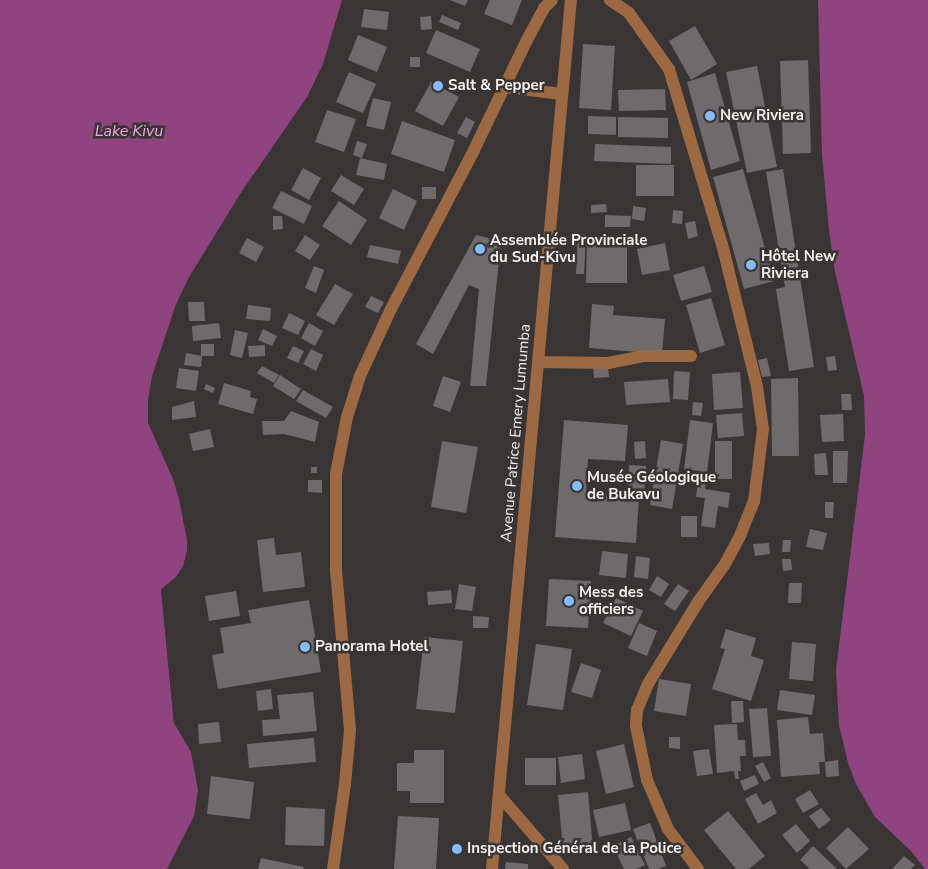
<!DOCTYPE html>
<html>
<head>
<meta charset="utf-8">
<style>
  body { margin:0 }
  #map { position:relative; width:928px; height:869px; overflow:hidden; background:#393534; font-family:"Nunito Sans",sans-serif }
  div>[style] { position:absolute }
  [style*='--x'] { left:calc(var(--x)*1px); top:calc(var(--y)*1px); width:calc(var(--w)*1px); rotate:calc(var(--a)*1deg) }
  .water>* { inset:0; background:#8f447f }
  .pier>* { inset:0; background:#393534 }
  .building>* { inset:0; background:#6f6a6b }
  .minor>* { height:12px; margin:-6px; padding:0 6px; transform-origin:6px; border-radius:6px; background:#9c6943 }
  .dots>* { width:14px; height:14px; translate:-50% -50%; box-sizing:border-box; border:2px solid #393534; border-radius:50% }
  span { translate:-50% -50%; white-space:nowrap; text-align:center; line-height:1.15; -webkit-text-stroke:5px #393534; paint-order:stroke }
  .poi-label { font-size:15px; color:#f4f2f1; font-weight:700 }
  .left { translate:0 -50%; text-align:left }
  .street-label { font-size:15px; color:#f4f2f1 }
  .water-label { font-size:16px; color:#f7a4e3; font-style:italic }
</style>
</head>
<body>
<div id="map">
  <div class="water">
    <i style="clip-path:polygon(0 0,342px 0,323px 64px,307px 97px,242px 191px,189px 277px,176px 304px,152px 376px,148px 400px,148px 423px,173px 479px,179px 499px,187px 540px,187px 551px,183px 566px,176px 577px,161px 589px,174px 723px,191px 752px,198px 790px,194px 816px,167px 869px,0 869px)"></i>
    <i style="clip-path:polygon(818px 0,928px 0,928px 869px,925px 869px,912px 852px,875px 817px,856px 784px,848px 763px,839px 725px,836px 670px,865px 435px,864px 396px,835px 272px,829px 230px,822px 155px)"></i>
  </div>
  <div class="pier">
    <i style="clip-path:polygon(165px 588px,177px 723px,174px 723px,161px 589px)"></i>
  </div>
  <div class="building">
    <i style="clip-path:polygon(450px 0,468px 0,465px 6px)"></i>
    <i style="clip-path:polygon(490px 0,522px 0,512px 25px,484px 14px)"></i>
    <i style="clip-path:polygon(364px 9px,389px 12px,387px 30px,361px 27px)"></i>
    <i style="clip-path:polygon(442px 15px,461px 23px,458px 30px,439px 22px)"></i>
    <i style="clip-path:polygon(431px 16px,432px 29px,421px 30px,420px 17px)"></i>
    <i style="clip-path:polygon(695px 26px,717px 64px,691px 80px,669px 41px)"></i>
    <i style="clip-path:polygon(436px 30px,480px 49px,470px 72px,426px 53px)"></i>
    <i style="clip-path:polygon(358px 35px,387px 47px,377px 72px,348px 60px)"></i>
    <i style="clip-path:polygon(583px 44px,615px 46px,611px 110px,579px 108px)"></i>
    <i style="clip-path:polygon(410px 57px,420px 57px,420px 67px,410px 67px)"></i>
    <i style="clip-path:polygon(808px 60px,811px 153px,783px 154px,780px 61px)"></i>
    <i style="clip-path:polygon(757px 66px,777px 167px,747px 173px,726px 72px)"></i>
    <i style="clip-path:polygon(349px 72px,376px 84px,363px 113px,336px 102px)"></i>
    <i style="clip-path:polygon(715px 73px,740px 161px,711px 170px,687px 82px)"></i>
    <i style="clip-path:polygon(431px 82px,459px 97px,443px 126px,415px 111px)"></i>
    <i style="clip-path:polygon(665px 89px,666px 110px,619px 111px,618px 90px)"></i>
    <i style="clip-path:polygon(373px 98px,391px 102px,384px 130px,366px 126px)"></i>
    <i style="clip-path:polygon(327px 110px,356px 119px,344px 152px,315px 142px)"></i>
    <i style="clip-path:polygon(588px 116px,616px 117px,616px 135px,588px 134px)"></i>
    <i style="clip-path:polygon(466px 117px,475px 122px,467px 138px,457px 133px)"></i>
    <i style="clip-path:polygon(618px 117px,668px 118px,668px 138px,618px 137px)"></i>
    <i style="clip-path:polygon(402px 121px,455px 140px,444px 172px,391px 154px)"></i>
    <i style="clip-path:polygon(357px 141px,367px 144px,362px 158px,353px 155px)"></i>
    <i style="clip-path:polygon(595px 144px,671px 147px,671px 164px,594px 161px)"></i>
    <i style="clip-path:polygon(360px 158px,387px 164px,384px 180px,356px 175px)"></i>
    <i style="clip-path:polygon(636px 165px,674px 165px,674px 196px,636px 196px)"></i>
    <i style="clip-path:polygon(303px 168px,321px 178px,309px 200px,291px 190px)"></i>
    <i style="clip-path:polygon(743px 169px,774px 281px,744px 289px,713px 177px)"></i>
    <i style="clip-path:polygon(783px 169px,814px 367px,789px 371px,776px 289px,785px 287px,766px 172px)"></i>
    <i style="clip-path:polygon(341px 175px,364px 189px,354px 205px,331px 191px)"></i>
    <i style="clip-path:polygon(422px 187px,436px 187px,436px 199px,422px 199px)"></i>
    <i style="clip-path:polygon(393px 189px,417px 201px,404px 230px,379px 218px)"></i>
    <i style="clip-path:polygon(281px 191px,312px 206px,304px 224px,272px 208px)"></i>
    <i style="clip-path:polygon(339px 201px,367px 220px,351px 245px,322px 226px)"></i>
    <i style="clip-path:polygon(606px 204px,607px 212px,591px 213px,591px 205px)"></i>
    <i style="clip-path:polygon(633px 206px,646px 208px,644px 221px,632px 219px)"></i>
    <i style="clip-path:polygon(673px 210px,683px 211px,682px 224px,672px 223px)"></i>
    <i style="clip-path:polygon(605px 215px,631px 216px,630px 227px,605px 227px)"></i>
    <i style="clip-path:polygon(273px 216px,282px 216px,283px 229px,273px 230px)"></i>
    <i style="clip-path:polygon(695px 221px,698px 236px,688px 239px,685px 223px)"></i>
    <i style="clip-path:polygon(578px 234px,586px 234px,584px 274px,576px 274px)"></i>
    <i style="clip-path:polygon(305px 235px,320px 245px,310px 260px,295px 251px)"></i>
    <i style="clip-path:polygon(476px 235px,501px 241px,486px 386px,470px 386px,479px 289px,469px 285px,433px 354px,416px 344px)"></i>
    <i style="clip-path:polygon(247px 238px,264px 247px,256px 262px,239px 253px)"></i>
    <i style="clip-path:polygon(587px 239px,627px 239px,627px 283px,586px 283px)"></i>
    <i style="clip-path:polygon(665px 243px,670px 270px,642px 275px,637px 249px)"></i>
    <i style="clip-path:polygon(370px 245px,401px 251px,398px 264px,367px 257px)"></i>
    <i style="clip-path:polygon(314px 266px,324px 270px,316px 293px,305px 288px)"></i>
    <i style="clip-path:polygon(704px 266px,712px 292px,681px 301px,673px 275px)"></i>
    <i style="clip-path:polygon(335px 284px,353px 294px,334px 325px,316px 315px)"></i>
    <i style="clip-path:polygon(371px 296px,384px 302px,378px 313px,365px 307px)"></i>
    <i style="clip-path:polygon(711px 298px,725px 345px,700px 353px,686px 305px)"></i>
    <i style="clip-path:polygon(188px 302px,204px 302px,205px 321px,189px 321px)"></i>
    <i style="clip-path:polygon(592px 304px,614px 306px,613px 315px,665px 319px,662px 354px,589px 348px)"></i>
    <i style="clip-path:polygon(248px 305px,271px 308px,270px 321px,246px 319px)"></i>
    <i style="clip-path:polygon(289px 313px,305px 321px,298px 335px,282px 328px)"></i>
    <i style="clip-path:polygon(219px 323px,221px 338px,193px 341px,192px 326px)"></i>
    <i style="clip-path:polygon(309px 323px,323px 331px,315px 346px,301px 338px)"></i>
    <i style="clip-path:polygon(263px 329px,277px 336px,272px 346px,258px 340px)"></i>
    <i style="clip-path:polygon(235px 330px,248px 333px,242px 358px,230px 355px)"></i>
    <i style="clip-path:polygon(201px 344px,214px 344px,214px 356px,201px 356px)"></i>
    <i style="clip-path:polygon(265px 345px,265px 356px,249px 357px,248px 346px)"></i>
    <i style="clip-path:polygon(293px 346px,304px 351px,298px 363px,287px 358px)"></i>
    <i style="clip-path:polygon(311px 349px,323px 355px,316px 371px,303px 364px)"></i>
    <i style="clip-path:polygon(186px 353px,202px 356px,201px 367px,184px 365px)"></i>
    <i style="clip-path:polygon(835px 356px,837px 370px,828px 371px,826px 357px)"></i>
    <i style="clip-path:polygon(767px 358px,771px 376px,762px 377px,758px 360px)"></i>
    <i style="clip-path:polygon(608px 365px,609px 377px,594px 378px,593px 366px)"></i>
    <i style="clip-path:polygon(262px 366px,279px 375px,274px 383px,257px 373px)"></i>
    <i style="clip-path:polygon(179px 368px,199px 371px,196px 391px,176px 388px)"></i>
    <i style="clip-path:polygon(674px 371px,690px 372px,688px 400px,673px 399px)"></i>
    <i style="clip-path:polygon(740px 372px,743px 408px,714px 410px,712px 374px)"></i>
    <i style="clip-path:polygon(280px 375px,301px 389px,294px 399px,273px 386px)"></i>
    <i style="clip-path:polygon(443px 376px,461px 382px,450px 412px,433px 406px)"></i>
    <i style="clip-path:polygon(798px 378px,799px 456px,772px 456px,771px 379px)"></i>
    <i style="clip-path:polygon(668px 379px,670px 402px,626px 405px,624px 382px)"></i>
    <i style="clip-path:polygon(224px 383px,251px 391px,250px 397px,257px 399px,253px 414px,218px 404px)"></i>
    <i style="clip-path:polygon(206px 384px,215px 388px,213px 393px,204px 389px)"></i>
    <i style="clip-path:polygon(303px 390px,333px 407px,326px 418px,296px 401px)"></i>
    <i style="clip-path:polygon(841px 394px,851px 394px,852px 410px,842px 410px)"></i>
    <i style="clip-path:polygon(194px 401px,196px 417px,172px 420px,172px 407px)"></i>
    <i style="clip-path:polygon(693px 402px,703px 403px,701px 416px,692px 415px)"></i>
    <i style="clip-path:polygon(291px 411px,319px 422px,315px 442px,284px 434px,263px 435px,262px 421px,284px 421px)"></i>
    <i style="clip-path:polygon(742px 413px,744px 436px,718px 438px,716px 415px)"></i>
    <i style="clip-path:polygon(843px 414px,844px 441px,822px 442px,820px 415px)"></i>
    <i style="clip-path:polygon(564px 420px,628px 425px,625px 461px,588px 459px,586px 494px,639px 498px,636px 543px,555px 537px)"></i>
    <i style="clip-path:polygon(690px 420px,713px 423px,705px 489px,730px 493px,728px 508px,718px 506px,715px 528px,701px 526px,705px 498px,696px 497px,699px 471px,684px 469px)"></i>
    <i style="clip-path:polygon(210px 429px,214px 447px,193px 451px,189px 434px)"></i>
    <i style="clip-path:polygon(661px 440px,683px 444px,672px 509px,650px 505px)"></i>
    <i style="clip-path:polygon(442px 441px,478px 447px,466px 513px,431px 507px)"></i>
    <i style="clip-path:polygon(645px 441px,646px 458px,635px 459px,634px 442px)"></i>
    <i style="clip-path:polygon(715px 441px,732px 441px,732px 479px,715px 479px)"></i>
    <i style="clip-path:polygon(833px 451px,848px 451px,847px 483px,833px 483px)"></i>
    <i style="clip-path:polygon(826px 453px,828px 475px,815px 475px,814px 454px)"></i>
    <i style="clip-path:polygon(629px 465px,646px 466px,644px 497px,628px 497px)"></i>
    <i style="clip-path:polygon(311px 467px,317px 467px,317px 473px,311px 473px)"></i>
    <i style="clip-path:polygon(308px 480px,322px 480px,322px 493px,308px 492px)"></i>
    <i style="clip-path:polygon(825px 502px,834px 502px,833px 518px,825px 518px)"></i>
    <i style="clip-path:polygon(681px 516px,697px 516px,697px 537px,681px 537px)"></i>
    <i style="clip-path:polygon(810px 529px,827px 533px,823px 550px,806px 547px)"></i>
    <i style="clip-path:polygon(274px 538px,276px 555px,301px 552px,305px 587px,263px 592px,257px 540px)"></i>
    <i style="clip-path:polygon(783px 540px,791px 540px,790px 552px,782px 552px)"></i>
    <i style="clip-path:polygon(769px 543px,770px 554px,755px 556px,753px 544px)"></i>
    <i style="clip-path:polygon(602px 551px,628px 554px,626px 578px,599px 575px)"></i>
    <i style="clip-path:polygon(636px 556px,650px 558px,648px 579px,634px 577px)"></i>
    <i style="clip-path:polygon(782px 559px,791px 559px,792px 570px,783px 571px)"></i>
    <i style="clip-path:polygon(657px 576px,669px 584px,661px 597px,649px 590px)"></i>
    <i style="clip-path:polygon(549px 579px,591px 581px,588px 628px,546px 626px)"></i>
    <i style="clip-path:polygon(789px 583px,802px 583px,801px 603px,788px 603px)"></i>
    <i style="clip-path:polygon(459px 584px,476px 587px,472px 611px,455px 609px)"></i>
    <i style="clip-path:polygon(678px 584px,689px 591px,675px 611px,664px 604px)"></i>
    <i style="clip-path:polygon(451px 590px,452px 603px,428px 605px,427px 592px)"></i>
    <i style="clip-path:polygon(236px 591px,240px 616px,209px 621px,205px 596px)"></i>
    <i style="clip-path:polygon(616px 598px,643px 611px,631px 636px,603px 623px)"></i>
    <i style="clip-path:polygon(309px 600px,321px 672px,218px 689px,212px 655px,224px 653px,220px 628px,251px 623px,248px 610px)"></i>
    <i style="clip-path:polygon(473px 616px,489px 617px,488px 628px,473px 628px)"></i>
    <i style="clip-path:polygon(639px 623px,657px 631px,647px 656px,628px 648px)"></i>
    <i style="clip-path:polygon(726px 629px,756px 638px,751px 656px,764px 660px,751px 701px,712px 689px,725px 649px,720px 648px)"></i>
    <i style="clip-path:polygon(424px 637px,463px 641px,455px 713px,416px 709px)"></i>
    <i style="clip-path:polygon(792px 642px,816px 644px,813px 681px,789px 679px)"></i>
    <i style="clip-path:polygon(536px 644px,572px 649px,563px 710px,527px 705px)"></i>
    <i style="clip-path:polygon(581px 663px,601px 670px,592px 698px,571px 692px)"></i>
    <i style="clip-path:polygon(659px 679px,691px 684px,686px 716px,654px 711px)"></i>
    <i style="clip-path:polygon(271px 689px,273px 709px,258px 711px,256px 691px)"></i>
    <i style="clip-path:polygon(780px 690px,815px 695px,812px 715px,777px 710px)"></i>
    <i style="clip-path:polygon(313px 692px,317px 731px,263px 736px,262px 720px,280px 719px,277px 695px)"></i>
    <i style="clip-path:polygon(731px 701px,743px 701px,744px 722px,732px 723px)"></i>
    <i style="clip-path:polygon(767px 708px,771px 756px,753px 757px,749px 709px)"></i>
    <i style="clip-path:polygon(808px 717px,810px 734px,823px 733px,825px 762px,819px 762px,820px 774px,781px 777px,777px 720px)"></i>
    <i style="clip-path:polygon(219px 722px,221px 742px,199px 744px,198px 724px)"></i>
    <i style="clip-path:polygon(737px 724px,738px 740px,745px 740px,746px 756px,740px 756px,741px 771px,738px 771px,739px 779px,735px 779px,734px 771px,717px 773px,714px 725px)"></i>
    <i style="clip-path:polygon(669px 737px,680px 737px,680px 749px,669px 748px)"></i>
    <i style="clip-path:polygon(314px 738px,316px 762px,249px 768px,247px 744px)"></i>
    <i style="clip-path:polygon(624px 744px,634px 787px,606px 794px,596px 751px)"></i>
    <i style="clip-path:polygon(709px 749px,713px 774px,697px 776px,693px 751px)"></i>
    <i style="clip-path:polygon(414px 750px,444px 750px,444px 803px,410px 803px,410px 791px,397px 791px,397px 763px,414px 763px)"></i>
    <i style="clip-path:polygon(582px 754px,585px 779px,561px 783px,558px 757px)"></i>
    <i style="clip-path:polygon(525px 758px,556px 758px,556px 785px,525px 785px)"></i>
    <i style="clip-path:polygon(838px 760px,839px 776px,826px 777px,825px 762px)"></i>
    <i style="clip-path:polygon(763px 762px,771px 778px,764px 782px,755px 766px)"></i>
    <i style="clip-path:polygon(755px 775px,759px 784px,744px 791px,740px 781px)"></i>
    <i style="clip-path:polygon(211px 776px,254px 782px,250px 819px,207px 814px)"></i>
    <i style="clip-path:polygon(810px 790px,819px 804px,803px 813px,795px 799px)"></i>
    <i style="clip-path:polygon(588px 792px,593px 850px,579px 851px,579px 848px,563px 849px,558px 795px)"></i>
    <i style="clip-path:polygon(756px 793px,763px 805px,771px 800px,777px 813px,758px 824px,745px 799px)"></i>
    <i style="clip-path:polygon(625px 803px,631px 830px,599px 837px,593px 810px)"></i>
    <i style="clip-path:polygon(286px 807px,325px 809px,324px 846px,285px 845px)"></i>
    <i style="clip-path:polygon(821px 808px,831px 820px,819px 829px,809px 816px)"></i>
    <i style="clip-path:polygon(728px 811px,765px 856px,749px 869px,736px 869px,704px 830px)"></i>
    <i style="clip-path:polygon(398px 816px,439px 818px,436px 869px,394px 869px)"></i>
    <i style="clip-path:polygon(650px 823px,666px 866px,658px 869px,649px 869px,633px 829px)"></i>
    <i style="clip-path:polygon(796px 824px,810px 841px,797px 853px,782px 835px)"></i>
    <i style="clip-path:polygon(848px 827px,869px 849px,846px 869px,826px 848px)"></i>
    <i style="clip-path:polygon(631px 837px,645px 865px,637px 869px,624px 869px,613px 846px)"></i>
    <i style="clip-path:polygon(813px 846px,837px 869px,810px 869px,800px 860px)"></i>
    <i style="clip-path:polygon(904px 856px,915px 865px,911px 869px,892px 869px)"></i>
    <i style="clip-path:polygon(261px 858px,304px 867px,303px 869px,258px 869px)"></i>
    <i style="clip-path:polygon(506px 862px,528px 864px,528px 869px,505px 869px)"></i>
  </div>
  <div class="minor">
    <i style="--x:610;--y:0;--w:23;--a:34"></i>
    <i style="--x:629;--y:13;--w:69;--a:54.5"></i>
    <i style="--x:669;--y:69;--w:183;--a:73.2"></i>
    <i style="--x:722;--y:244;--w:147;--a:76.2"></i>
    <i style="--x:757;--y:387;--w:42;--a:81.9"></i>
    <i style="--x:763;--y:429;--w:73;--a:97.1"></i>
    <i style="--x:754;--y:501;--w:35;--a:112"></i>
    <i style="--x:741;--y:534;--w:34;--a:118"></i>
    <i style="--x:725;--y:564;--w:47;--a:125.4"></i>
    <i style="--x:698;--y:602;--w:96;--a:121.4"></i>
    <i style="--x:648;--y:684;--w:28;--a:113"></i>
    <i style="--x:637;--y:710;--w:16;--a:94"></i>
    <i style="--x:636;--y:726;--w:55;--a:78.5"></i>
    <i style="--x:647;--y:780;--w:53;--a:66.8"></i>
    <i style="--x:668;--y:829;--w:50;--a:53.1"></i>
    <i style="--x:505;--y:87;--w:57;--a:7"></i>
    <i style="--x:539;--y:362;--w:69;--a:0.8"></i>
    <i style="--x:608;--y:363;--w:36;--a:-11"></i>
    <i style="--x:643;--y:356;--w:48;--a:0"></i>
    <i style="--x:499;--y:795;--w:98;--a:49.1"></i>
    <i style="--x:333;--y:869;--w:86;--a:-82"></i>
    <i style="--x:345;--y:784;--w:54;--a:-84.7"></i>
    <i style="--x:350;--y:730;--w:162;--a:-95"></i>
    <i style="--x:336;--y:569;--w:95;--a:-90"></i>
    <i style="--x:336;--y:474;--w:58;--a:-79.1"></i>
    <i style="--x:347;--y:417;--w:43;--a:-72.4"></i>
    <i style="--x:360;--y:376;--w:74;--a:-65.2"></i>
    <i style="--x:391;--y:309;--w:179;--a:-62.4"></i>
    <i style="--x:474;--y:150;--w:122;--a:-64.3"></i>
    <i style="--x:527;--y:40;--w:36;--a:-62"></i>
    <i style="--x:544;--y:8;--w:11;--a:-45"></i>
    <i style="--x:492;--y:869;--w:873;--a:-84.81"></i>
  </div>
  <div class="dots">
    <i style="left:438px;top:86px;background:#87bbfb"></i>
    <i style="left:710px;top:116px;background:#87bbfb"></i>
    <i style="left:480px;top:249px;background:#87bbfb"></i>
    <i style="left:751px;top:265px;background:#87bbfb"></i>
    <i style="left:577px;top:486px;background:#87bbfb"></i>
    <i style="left:569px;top:601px;background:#87bbfb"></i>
    <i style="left:305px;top:647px;background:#87bbfb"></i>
    <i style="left:457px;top:849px;background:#87bbfb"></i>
  </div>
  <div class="poi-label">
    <span class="left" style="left:448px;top:86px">Salt &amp; Pepper</span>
    <span class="left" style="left:720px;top:116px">New Riviera</span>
    <span class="left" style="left:490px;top:249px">Assemblée Provinciale<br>du Sud-Kivu</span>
    <span class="left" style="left:761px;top:265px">Hôtel New<br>Riviera</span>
    <span class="left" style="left:587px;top:486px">Musée Géologique<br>de Bukavu</span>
    <span class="left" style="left:579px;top:601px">Mess des<br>officiers</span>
    <span class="left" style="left:315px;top:647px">Panorama Hotel</span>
    <span class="left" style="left:467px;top:849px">Inspection Général de la Police</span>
  </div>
  <div class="street-label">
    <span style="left:516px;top:433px;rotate:-85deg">Avenue Patrice Emery Lumumba</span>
  </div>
  <div class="water-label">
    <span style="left:129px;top:131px">Lake Kivu</span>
  </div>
</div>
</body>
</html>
